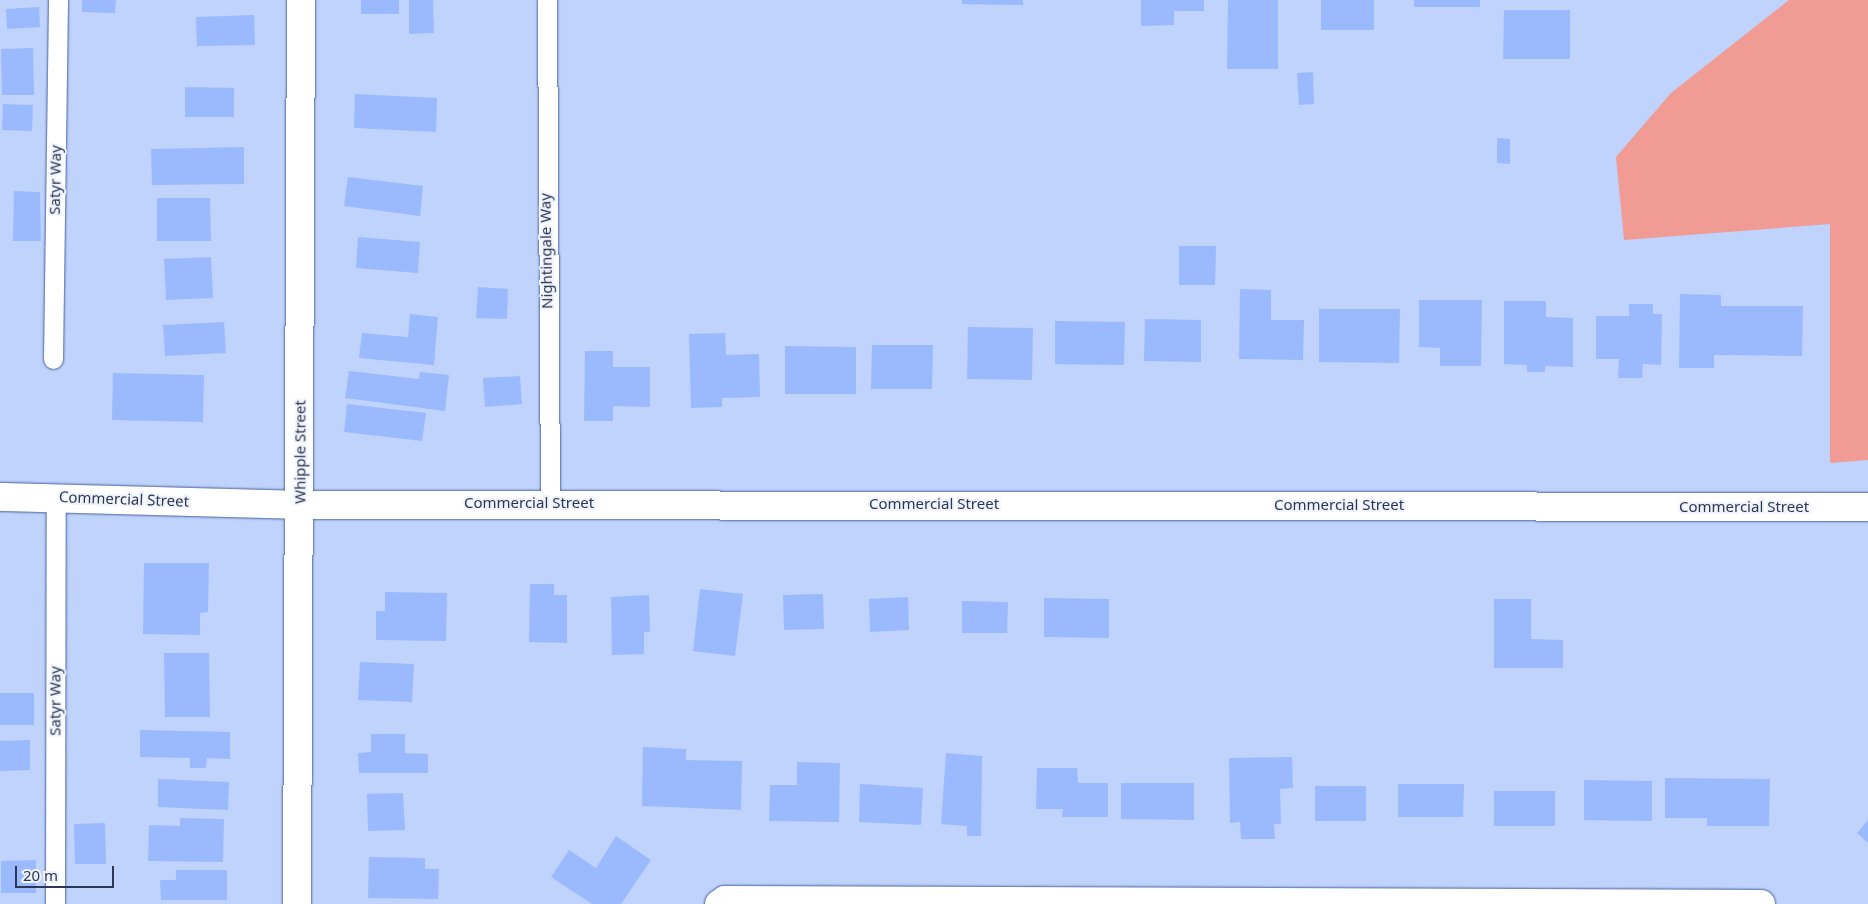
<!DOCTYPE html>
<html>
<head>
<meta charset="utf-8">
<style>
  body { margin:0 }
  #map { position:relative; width:1868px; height:904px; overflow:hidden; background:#bfd3fc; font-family:"Noto Sans",sans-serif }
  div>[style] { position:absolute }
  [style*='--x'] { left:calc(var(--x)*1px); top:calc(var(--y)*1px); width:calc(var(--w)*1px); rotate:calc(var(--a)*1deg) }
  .green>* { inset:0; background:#f09b93 }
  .building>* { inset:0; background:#9bbafe }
  .roads { filter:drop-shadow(0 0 1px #47629f) drop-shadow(0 0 1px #47629f) }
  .service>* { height:19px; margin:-9.5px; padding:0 9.5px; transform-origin:9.5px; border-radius:9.5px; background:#fff }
  .minor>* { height:28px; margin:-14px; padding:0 14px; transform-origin:14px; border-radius:14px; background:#fff }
  .tertiary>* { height:28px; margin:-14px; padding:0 14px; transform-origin:14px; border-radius:14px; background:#fff }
  .secondary>* { height:28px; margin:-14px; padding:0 14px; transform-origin:14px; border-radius:14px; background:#fff }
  span { translate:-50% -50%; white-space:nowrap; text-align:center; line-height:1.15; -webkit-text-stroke:4px #f0f3fb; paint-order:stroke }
  .street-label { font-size:15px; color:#2b3753 }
  .scale { position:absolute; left:15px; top:866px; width:99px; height:22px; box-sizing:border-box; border:2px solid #2b3753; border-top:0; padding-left:6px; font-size:15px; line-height:18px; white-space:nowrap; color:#2b3753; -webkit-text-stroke:4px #f0f3fb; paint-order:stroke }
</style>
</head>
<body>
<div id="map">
  <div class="green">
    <i style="clip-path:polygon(1789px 0,1868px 0,1868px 460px,1830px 463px,1830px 224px,1624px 240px,1616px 157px,1671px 93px)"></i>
  </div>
  <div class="building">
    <i style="clip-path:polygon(82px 0,116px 0,115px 13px,82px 12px)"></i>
    <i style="clip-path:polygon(361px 0,399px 0,399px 14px,361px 14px)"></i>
    <i style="clip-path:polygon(409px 0,433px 0,434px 33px,409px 34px)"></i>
    <i style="clip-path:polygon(962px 0,1023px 0,1023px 5px,962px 4px)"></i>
    <i style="clip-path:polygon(1141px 0,1204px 0,1204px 11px,1174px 11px,1174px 25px,1141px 26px)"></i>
    <i style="clip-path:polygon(1228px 0,1278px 0,1278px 69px,1227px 69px)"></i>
    <i style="clip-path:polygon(1321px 0,1374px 0,1374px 30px,1321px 30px)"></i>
    <i style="clip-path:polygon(1414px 0,1480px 0,1480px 7px,1414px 7px)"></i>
    <i style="clip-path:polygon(39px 7px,40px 27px,7px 29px,6px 9px)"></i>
    <i style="clip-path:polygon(1504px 10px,1570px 10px,1570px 59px,1503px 59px)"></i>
    <i style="clip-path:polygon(254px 15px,255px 45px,197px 46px,196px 17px)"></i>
    <i style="clip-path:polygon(33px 48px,34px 95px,2px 95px,1px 49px)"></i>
    <i style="clip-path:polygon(1313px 72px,1314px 104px,1299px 105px,1297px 73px)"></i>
    <i style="clip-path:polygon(185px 87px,234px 88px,234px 117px,185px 117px)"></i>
    <i style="clip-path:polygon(355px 94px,437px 98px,436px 132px,354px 128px)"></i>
    <i style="clip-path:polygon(3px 104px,33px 105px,32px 131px,2px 130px)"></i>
    <i style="clip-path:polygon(1497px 138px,1510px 139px,1510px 164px,1497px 163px)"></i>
    <i style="clip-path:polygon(244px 147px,244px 184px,152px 185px,151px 149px)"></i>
    <i style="clip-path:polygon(348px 177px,423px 186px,420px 216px,344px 206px)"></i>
    <i style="clip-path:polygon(14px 191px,40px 192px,41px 241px,13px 241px)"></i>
    <i style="clip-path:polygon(157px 198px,210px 198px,211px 241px,157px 241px)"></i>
    <i style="clip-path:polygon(358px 237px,420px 242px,418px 273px,356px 268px)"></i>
    <i style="clip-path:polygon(1179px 246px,1216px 246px,1215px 285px,1179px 285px)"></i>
    <i style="clip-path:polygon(211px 257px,213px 298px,166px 300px,164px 259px)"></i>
    <i style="clip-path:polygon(478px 287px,508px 289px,507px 319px,476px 318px)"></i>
    <i style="clip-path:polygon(1240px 289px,1271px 290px,1271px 320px,1304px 320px,1303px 360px,1239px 359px)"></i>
    <i style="clip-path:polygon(1680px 294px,1721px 295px,1721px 306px,1803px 306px,1802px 356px,1714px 355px,1714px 368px,1679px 368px)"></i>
    <i style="clip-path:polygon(1419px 300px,1482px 300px,1481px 366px,1440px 366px,1440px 348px,1419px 347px)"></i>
    <i style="clip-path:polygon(1504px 301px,1546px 301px,1546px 317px,1573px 318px,1573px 367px,1545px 366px,1545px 372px,1527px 372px,1527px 365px,1504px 364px)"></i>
    <i style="clip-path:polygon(1629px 304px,1653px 304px,1653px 314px,1662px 314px,1661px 365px,1643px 364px,1642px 378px,1618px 378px,1619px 359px,1596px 359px,1596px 316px,1629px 316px)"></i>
    <i style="clip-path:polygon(1319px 309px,1400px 309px,1399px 363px,1319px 362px)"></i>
    <i style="clip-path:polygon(410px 314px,438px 317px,434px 365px,359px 358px,362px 333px,408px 337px)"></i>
    <i style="clip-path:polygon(1145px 319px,1201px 320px,1201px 362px,1144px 361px)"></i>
    <i style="clip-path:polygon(1055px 321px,1125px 322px,1124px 365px,1055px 364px)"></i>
    <i style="clip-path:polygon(224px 322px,226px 353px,165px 356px,163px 325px)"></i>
    <i style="clip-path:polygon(968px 327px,1033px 328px,1032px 380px,967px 379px)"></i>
    <i style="clip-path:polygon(725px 333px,726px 355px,759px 354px,760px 397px,722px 398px,722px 407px,691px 408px,689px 334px)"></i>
    <i style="clip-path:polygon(872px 345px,933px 345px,932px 389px,871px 389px)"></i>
    <i style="clip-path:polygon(785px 346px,856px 347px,856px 394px,785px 394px)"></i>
    <i style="clip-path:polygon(585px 351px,613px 351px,613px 367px,650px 367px,650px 407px,613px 406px,613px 421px,584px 421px)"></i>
    <i style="clip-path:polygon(349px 371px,419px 379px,420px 372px,449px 375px,445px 411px,345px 398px)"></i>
    <i style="clip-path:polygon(113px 373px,204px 375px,203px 422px,112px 420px)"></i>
    <i style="clip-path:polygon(520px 376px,522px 404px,485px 407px,483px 378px)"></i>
    <i style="clip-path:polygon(347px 404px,426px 413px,422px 441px,344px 432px)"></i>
    <i style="clip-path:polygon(144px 563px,209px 563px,208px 612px,200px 613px,200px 635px,143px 634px)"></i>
    <i style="clip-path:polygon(530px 584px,554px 584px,554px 595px,567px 595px,567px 643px,529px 642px)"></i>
    <i style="clip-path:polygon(700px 589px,743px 594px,735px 656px,693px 651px)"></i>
    <i style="clip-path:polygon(385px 592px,447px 593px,446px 641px,376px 640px,376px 611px,385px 611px)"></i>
    <i style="clip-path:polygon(823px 594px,824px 629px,784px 630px,783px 595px)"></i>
    <i style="clip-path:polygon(649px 595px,650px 632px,644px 632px,644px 654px,612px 655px,611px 597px)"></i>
    <i style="clip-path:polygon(908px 597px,909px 630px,870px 632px,869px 599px)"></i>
    <i style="clip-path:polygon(1044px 598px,1109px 599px,1109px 638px,1044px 637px)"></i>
    <i style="clip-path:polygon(1494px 599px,1531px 599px,1531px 639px,1563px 640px,1563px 668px,1494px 668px)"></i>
    <i style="clip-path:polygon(962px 601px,1008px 602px,1007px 633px,962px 633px)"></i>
    <i style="clip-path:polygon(164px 653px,209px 653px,210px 717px,165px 717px)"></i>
    <i style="clip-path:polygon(360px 662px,414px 664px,412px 702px,358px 700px)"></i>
    <i style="clip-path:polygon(0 693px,34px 693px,34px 725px,0 725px)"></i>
    <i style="clip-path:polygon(140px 730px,230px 732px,230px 759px,207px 758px,206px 768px,190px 768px,190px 758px,140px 757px)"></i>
    <i style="clip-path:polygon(371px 734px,405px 734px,405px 753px,428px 754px,428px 773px,359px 773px,358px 753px,371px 752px)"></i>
    <i style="clip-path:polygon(30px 740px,30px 770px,0 771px,0 741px)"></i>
    <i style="clip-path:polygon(643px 747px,686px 749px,686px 760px,742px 761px,741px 810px,642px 806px)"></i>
    <i style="clip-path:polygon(946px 753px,982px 756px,981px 836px,967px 836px,967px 826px,941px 824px)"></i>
    <i style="clip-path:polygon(1292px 757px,1293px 788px,1280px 789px,1281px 824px,1274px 824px,1275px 839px,1241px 839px,1240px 822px,1230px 823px,1229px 758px)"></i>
    <i style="clip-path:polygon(797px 762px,840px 763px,839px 822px,769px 821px,770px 785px,797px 785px)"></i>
    <i style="clip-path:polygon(1037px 768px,1077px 768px,1078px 783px,1108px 783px,1108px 817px,1062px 817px,1063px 809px,1036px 809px)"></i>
    <i style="clip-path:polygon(1665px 778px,1770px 779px,1769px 826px,1707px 826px,1707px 818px,1665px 818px)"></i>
    <i style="clip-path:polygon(158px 779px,229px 782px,228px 810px,158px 807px)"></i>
    <i style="clip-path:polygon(1584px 780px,1652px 781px,1652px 821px,1584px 820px)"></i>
    <i style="clip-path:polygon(1121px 783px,1194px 783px,1194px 820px,1121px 819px)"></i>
    <i style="clip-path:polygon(860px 784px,923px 788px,921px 825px,859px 822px)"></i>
    <i style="clip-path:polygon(1398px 784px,1464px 784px,1463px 817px,1398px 817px)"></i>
    <i style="clip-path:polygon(1315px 786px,1366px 786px,1366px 821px,1315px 821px)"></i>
    <i style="clip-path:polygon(1494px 791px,1555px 791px,1555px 826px,1494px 826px)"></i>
    <i style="clip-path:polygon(403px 793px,405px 830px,368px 831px,367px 794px)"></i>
    <i style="clip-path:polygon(180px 818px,224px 819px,223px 862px,148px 861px,149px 825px,180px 826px)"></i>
    <i style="clip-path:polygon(1868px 820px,1868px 843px,1857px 833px)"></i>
    <i style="clip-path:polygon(105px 823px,106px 864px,75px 864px,74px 824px)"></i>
    <i style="clip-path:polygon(616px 836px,651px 860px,621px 904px,592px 904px,551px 877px,569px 850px,596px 868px)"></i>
    <i style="clip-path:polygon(369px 857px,425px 858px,425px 869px,439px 869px,438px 899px,368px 898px)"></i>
    <i style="clip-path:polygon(36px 860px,36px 893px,1px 893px,1px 861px)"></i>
    <i style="clip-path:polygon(176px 870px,227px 870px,227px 900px,161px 900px,160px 880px,176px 880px)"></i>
  </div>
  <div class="roads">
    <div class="service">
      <i style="--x:547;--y:0;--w:503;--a:89.66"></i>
      <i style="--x:53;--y:359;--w:359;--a:-89.2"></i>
      <i style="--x:55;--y:904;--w:407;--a:-89.9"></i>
    </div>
    <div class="minor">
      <i style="--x:297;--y:904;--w:904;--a:-89.75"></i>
      <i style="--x:719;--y:904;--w:7;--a:-34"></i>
      <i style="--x:725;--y:900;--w:1036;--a:0.22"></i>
    </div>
    <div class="tertiary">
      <i style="--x:0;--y:497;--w:300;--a:1.5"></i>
    </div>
    <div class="secondary">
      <i style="--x:300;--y:505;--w:1568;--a:0.07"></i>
    </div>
  </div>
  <div class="street-label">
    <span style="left:55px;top:180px;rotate:-89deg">Satyr Way</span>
    <span style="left:546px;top:251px;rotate:-91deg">Nightingale Way</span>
    <span style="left:300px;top:452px;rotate:-90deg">Whipple Street</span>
    <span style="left:124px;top:499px;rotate:2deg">Commercial Street</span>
    <span style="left:529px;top:503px">Commercial Street</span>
    <span style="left:934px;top:504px">Commercial Street</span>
    <span style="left:1339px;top:505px">Commercial Street</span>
    <span style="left:1744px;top:507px">Commercial Street</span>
    <span style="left:55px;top:701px;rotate:-90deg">Satyr Way</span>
  </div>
  <div class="scale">20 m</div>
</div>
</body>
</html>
